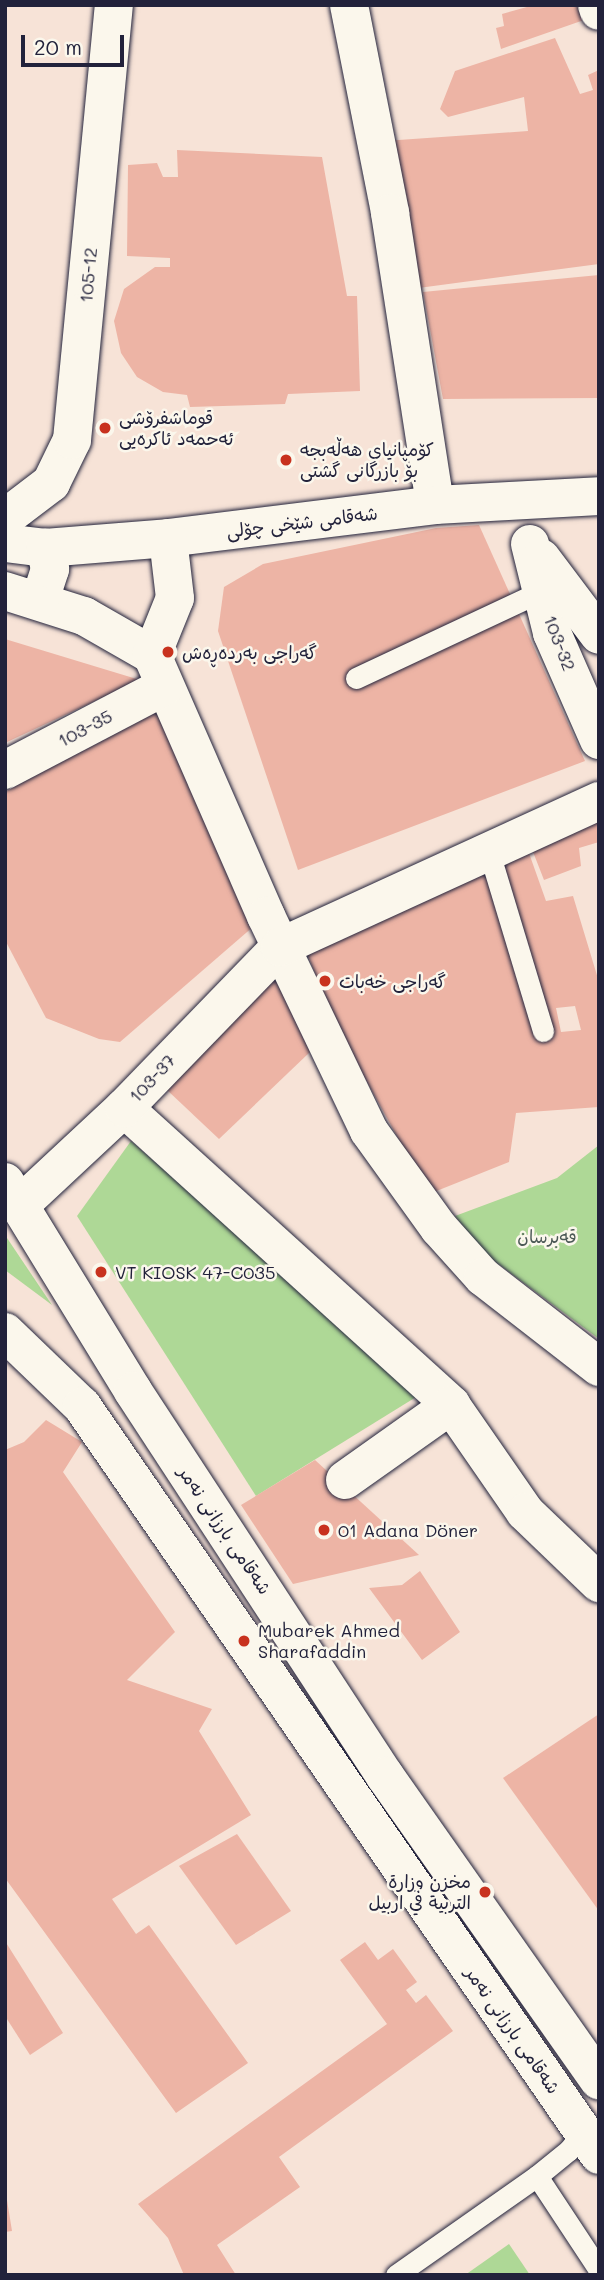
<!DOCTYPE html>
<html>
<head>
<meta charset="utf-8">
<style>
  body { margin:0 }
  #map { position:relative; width:604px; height:2280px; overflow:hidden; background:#f7e3d7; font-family:Mali,"Playpen Sans Arabic",sans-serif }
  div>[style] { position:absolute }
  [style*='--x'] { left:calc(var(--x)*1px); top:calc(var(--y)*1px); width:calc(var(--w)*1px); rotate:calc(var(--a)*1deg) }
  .green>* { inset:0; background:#aed896 }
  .building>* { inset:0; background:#edb4a5 }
  .roads { filter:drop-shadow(0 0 2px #22223b) drop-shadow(0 0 2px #22223b) }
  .service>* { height:21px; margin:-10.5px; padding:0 10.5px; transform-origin:10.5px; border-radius:10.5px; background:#fbf7ec }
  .minor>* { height:38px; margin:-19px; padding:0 19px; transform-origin:19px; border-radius:19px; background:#fbf7ec }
  .primary>* { height:38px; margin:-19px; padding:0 19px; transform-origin:19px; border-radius:19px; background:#fbf7ec }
  .dots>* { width:19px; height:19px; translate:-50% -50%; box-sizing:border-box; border:4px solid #fbf7ec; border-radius:50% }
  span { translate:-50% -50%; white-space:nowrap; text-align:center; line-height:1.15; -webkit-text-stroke:5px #fbf7ec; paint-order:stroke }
  .street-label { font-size:18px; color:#22223b }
  .poi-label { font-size:18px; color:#22223b }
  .left { translate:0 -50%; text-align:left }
  .right { translate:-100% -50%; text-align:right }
  .park-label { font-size:18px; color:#4c5956 }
  .frame { position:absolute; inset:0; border:7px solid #22223b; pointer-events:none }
  .scale { position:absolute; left:21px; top:35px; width:103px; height:32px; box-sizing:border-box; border:4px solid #22223b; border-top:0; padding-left:9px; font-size:21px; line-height:24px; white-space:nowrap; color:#22223b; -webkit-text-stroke:5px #fbf7ec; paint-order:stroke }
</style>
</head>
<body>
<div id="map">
  <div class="green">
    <i style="clip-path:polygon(131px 1141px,421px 1394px,256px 1496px,77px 1216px)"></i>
    <i style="clip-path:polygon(599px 1145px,599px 1339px,485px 1254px,455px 1216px,557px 1178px)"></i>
    <i style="clip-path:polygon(5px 1235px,52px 1305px,5px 1270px)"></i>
    <i style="clip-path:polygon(509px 2244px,530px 2275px,465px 2275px)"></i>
  </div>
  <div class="building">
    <i style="clip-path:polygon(534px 5px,580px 5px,584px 20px,501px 49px,496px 28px,504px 26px,502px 14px)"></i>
    <i style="clip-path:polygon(555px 38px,580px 94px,593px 90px,588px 75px,599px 70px,599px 264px,411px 289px,384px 141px,528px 131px,524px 97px,448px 117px,440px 109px,455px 71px)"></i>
    <i style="clip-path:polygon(177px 150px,322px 157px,347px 296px,357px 296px,360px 391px,288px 394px,285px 404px,190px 407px,187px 395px,163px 392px,137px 377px,121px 353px,114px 321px,124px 289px,155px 267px,170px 267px,170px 258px,127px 256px,128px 165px,157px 163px,163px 177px,178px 177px)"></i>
    <i style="clip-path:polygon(599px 275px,599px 398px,443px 399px,423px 292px)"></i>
    <i style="clip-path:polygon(479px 525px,585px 761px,298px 870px,218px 631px,224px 587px,263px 564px,436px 528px)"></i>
    <i style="clip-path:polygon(5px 639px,140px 680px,5px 743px)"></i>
    <i style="clip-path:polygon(155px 707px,254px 926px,120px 1042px,99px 1039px,46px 1018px,5px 940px,5px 792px)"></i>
    <i style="clip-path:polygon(599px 810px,599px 842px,579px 848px,581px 866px,544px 880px,528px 839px)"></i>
    <i style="clip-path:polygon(evenodd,524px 839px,546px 901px,573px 896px,599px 982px,599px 1107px,516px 1113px,509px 1162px,429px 1194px,341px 1035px,302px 942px,524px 839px,575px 1006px,581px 1030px,561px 1032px,556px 1008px,575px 1006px)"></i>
    <i style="clip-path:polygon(274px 972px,310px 1052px,219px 1139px,167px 1090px)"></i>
    <i style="clip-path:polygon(46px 1420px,82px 1442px,63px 1472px,175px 1632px,127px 1680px,212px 1709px,199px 1731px,251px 1815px,112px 1899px,136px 1934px,149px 1925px,248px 2063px,176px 2113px,5px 1878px,5px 1450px,24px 1442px)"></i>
    <i style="clip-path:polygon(315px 1460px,419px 1555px,293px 1584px,241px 1505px)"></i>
    <i style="clip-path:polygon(420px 1571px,460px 1632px,422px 1660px,369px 1588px,402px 1585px)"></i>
    <i style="clip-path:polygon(599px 1714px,599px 1911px,503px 1778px)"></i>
    <i style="clip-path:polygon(237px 1834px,291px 1911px,236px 1945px,179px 1866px)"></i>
    <i style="clip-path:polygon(5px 1941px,63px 2033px,30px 2055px,5px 2016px)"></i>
    <i style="clip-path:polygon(365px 1942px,378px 1960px,393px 1949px,417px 1982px,406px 1990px,416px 2003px,426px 1995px,453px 2031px,279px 2157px,300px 2187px,217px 2245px,236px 2275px,184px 2275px,168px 2238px,138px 2204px,387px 2024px,340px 1960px)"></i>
    <i style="clip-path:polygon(5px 2200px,7px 2200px,12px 2231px,5px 2232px)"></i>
  </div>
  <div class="roads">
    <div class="service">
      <i style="--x:356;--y:678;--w:212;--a:-25.1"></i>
      <i style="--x:489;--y:852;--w:187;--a:73.2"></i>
      <i style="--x:537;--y:2176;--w:113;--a:56.6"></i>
      <i style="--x:396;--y:2275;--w:172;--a:-35.1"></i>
      <i style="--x:537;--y:2176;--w:41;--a:-39.1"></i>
      <i style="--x:569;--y:2150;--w:23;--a:-52"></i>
    </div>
    <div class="minor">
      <i style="--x:349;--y:5;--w:212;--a:78.8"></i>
      <i style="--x:390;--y:213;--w:295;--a:81.2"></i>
      <i style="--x:597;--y:5;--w:6;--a:72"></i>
      <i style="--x:5;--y:518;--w:58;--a:-37.3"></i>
      <i style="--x:51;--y:483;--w:48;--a:-64"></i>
      <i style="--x:72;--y:440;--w:437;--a:-84.5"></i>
      <i style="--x:530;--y:544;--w:92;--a:76.1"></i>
      <i style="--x:552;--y:633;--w:117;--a:66.3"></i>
      <i style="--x:541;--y:558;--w:96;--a:53"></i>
      <i style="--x:5;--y:591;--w:83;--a:17.6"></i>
      <i style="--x:84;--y:616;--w:78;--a:29.8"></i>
      <i style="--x:152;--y:655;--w:285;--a:66.4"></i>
      <i style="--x:266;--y:916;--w:238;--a:64.4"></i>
      <i style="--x:369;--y:1131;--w:120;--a:54.2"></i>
      <i style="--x:439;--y:1228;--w:66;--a:48.1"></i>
      <i style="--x:483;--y:1277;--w:147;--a:37.8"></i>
      <i style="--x:5;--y:770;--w:179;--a:-27.6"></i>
      <i style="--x:124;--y:1108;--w:442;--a:42.2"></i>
      <i style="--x:451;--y:1405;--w:130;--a:55.3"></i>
      <i style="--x:525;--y:1512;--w:103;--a:43.8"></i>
      <i style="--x:20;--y:1205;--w:142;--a:-43"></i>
      <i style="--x:124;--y:1108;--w:224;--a:-45.9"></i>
      <i style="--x:280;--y:947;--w:351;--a:-24.6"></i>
      <i style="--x:345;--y:1480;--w:130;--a:-35.3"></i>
    </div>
    <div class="primary">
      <i style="--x:5;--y:543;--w:40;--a:7.1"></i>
      <i style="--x:45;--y:548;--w:123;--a:-4.6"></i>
      <i style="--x:168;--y:538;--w:269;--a:-7"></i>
      <i style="--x:435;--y:505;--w:164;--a:-3.1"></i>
      <i style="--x:40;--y:600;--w:33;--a:-72"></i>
      <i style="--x:50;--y:569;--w:22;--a:-103"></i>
      <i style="--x:152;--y:655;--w:61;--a:-68"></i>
      <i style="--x:175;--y:598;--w:60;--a:-96.7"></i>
      <i style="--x:5;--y:1182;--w:245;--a:58.5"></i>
      <i style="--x:133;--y:1391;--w:460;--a:56.8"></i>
      <i style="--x:385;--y:1776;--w:372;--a:54.9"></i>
      <i style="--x:5;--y:1332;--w:107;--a:43.9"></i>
      <i style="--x:82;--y:1406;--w:910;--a:55.38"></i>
    </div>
  </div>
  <div class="dots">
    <i style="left:105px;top:428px;background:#c8321e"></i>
    <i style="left:286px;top:460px;background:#c8321e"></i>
    <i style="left:168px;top:652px;background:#c8321e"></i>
    <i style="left:325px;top:981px;background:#c8321e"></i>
    <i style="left:101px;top:1272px;background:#c8321e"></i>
    <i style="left:324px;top:1530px;background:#c8321e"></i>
    <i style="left:244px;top:1641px;background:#c8321e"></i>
    <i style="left:485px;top:1892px;background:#c8321e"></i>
  </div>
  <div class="street-label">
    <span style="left:88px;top:275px;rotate:-85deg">105-12</span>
    <span style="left:302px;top:522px;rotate:-7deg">شەقامی شێخی چۆلی</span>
    <span style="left:560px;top:643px;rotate:69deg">103-32</span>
    <span style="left:85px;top:728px;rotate:-28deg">103-35</span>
    <span style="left:152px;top:1078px;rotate:-47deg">103-37</span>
    <span style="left:225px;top:1530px;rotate:56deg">شەقامی بارزانی نەمر</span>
    <span style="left:513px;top:2030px;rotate:55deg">شەقامی بارزانی نەمر</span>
  </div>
  <div class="poi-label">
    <span class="left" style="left:119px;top:428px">قوماشفرۆشی<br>ئەحمەد ئاکرەیی</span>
    <span class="left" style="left:300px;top:460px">کۆمپانیای هەڵەبجە<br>بۆ بازرگانی گشتی</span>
    <span class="left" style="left:182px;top:652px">گەراجی بەردەڕەش</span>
    <span class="left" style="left:339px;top:981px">گەراجی خەبات</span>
    <span class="left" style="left:115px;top:1272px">VT KIOSK 47-C035</span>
    <span class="left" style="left:338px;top:1530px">01 Adana Döner</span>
    <span class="left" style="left:258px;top:1641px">Mubarek Ahmed<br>Sharafaddin</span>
    <span class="right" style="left:471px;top:1892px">مخزن وزارة<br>التربية في اربيل</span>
  </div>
  <div class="park-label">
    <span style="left:547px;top:1236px">قەبرسان</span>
  </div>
  <div class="frame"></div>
  <div class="scale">20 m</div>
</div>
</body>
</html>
